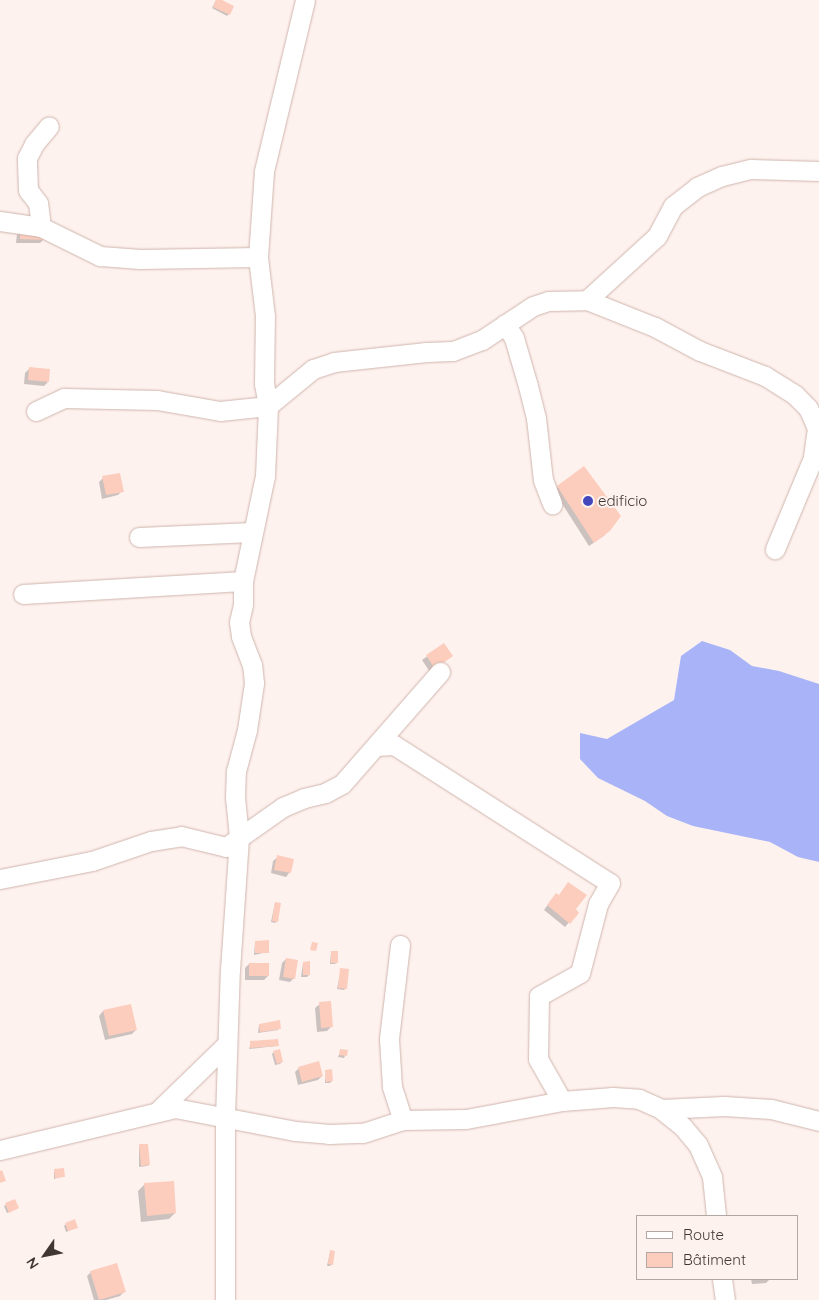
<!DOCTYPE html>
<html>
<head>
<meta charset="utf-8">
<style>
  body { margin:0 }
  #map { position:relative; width:819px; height:1300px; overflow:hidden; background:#fef2ef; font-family:Quicksand,sans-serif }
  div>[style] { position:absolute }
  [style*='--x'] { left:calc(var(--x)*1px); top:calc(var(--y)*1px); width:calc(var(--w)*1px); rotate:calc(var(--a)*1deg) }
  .forest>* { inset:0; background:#a8b4f7 }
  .shadow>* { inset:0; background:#0003 }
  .building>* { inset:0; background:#fccdbd }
  .roads { filter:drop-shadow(0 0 1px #cfb5ac) drop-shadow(0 0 1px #cfb5ac) }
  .minor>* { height:19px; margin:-9.5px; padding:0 9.5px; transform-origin:9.5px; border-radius:9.5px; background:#fff }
  .dots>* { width:14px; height:14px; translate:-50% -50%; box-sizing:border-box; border:2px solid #fef2ef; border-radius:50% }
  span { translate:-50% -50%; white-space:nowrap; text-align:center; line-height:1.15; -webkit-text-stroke:4px #fef2ef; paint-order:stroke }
  .poi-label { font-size:15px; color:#403632 }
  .left { translate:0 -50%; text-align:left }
  .legend { position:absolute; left:636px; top:1215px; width:162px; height:65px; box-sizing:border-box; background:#fef2ef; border:1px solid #b2a7a3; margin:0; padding:6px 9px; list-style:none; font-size:15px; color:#403632 }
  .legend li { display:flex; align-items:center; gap:10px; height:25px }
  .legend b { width:25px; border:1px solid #b2a7a3 }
  .north { position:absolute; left:20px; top:1230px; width:50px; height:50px; -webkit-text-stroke:4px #fef2ef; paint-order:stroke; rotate:237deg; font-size:14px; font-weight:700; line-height:20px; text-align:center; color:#403632 }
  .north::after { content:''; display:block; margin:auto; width:18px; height:22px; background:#403632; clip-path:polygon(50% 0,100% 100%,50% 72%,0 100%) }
</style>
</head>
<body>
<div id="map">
  <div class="forest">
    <i style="clip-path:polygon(702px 641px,730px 650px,752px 666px,779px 671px,819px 684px,819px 862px,798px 857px,770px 842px,693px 826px,667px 816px,645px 801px,598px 778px,580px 759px,580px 733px,607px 739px,674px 700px,681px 656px)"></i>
  </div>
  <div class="shadow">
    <i style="clip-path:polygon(216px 0,219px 0,229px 14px,227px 16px,212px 8px)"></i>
    <i style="clip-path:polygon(21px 230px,44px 239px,40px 243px,16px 243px,17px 234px)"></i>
    <i style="clip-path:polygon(29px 369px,48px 382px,44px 386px,24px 384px,25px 373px)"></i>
    <i style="clip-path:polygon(103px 478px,122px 491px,118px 495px,102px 499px,99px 482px)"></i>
    <i style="clip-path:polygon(558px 487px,605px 535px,589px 546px,554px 491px)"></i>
    <i style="clip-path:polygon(443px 645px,430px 672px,422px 660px)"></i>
    <i style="clip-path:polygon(278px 857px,290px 872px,286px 877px,271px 873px,273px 861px)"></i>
    <i style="clip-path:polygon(552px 899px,577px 913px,565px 927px,544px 910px)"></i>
    <i style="clip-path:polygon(275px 903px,277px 921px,275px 923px,271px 922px)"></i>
    <i style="clip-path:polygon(255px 942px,268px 952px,254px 955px)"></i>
    <i style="clip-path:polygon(331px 952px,337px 962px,335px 964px,330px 964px)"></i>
    <i style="clip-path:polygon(286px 959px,294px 978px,290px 982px,279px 980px,282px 963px)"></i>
    <i style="clip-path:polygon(303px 963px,309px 975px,307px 977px,301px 977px)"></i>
    <i style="clip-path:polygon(249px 964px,268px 976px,264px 980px,245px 980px,245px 968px)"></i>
    <i style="clip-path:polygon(341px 969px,346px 988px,344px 990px,337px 989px)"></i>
    <i style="clip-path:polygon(320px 1004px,331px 1027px,327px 1031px,317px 1032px,315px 1008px)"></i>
    <i style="clip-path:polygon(103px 1011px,136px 1030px,132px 1034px,105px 1040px,99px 1016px)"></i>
    <i style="clip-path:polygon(279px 1022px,278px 1030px,258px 1033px,259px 1025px)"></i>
    <i style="clip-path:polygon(251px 1042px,277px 1046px,249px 1049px)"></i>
    <i style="clip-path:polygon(341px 1050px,345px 1056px,344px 1058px,338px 1057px)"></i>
    <i style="clip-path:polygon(274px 1052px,282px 1062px,280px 1064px,275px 1065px,272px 1054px)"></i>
    <i style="clip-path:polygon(299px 1068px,322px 1076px,318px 1080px,298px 1085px,295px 1072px)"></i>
    <i style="clip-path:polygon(326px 1071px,332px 1081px,330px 1083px,325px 1083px)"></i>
    <i style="clip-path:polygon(139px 1146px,149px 1165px,147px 1166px,139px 1167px)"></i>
    <i style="clip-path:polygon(54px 1171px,64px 1176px,54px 1179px)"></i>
    <i style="clip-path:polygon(145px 1184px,175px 1213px,169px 1219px,141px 1222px,138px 1191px)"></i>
    <i style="clip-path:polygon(14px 1201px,17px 1208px,7px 1213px,4px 1206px)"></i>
    <i style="clip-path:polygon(66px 1224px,76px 1228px,66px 1232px,64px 1226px)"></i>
    <i style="clip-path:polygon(330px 1252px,332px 1264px,330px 1266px,327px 1266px)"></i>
    <i style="clip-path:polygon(91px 1272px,124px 1292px,120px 1296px,106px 1300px,94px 1300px,87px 1276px)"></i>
    <i style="clip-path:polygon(751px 1279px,770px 1279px,766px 1283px,752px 1284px)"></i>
  </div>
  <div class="building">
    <i style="clip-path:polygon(216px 0,222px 0,234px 6px,230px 15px,213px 7px)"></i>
    <i style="clip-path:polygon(20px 229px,46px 230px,46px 240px,20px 239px)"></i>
    <i style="clip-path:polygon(29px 367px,50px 369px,49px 382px,28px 380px)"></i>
    <i style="clip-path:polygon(584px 466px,621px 516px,610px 531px,594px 543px,557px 486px)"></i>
    <i style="clip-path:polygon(120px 473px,124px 492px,106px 495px,102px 476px)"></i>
    <i style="clip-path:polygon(444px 643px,453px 656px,435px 669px,426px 655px)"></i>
    <i style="clip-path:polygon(277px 855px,294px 859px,291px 873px,274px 870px)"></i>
    <i style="clip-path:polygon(568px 882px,587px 895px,576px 909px,579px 913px,570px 924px,547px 905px,556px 893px,559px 895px)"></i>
    <i style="clip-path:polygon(275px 902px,281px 903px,278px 922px,272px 921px)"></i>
    <i style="clip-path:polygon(269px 940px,269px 953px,255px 953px,255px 941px)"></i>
    <i style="clip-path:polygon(312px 942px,318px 943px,316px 951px,310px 950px)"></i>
    <i style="clip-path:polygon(331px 951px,338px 951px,338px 963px,331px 963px)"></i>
    <i style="clip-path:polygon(286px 958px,298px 960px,295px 979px,283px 977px)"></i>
    <i style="clip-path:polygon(310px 961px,310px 975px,303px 975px,303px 962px)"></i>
    <i style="clip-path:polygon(249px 963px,269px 963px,269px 976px,249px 976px)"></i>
    <i style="clip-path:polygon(340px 968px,349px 969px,347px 989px,338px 988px)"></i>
    <i style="clip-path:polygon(331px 1001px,333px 1027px,321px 1028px,319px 1002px)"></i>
    <i style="clip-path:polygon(131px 1004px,137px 1030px,109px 1036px,103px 1010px)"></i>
    <i style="clip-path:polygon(280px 1020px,281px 1029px,260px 1032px,259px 1024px)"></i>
    <i style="clip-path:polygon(278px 1039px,279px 1046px,250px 1048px,250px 1041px)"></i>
    <i style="clip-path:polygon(280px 1049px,283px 1062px,277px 1064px,273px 1051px)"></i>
    <i style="clip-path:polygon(340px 1049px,348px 1050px,347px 1056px,339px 1055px)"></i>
    <i style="clip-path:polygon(319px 1061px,323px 1076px,302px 1082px,298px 1067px)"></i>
    <i style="clip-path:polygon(332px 1069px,333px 1081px,326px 1082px,325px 1070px)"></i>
    <i style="clip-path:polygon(139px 1144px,148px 1144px,150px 1165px,141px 1166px)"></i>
    <i style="clip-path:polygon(64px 1168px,65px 1177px,55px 1178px,54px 1169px)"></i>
    <i style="clip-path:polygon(2px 1170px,6px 1181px,0 1183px,0 1171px)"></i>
    <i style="clip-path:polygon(174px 1181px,176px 1213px,147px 1216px,144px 1183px)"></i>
    <i style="clip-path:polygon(15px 1199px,19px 1208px,9px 1213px,5px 1203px)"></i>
    <i style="clip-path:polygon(75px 1219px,78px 1228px,68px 1231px,65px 1223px)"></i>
    <i style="clip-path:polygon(330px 1250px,335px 1251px,333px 1265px,328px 1264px)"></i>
    <i style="clip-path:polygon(117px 1263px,126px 1292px,99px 1300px,90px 1271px)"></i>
  </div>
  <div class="roads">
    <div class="minor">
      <i style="--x:0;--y:221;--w:41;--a:8.3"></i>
      <i style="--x:41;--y:227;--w:66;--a:26.2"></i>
      <i style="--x:100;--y:256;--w:40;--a:4.3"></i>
      <i style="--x:140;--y:259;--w:118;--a:-1"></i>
      <i style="--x:41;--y:227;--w:24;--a:-97"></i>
      <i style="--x:38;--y:203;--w:16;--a:-128"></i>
      <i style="--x:28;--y:190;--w:32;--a:-92"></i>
      <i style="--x:27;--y:158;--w:16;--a:-63"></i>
      <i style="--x:34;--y:144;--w:23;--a:-50"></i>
      <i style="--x:587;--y:300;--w:95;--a:-42.4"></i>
      <i style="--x:657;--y:236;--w:34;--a:-62"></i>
      <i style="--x:673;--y:206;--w:31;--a:-38"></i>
      <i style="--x:697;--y:187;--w:27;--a:-24"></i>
      <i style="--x:722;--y:176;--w:30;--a:-14"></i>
      <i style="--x:751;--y:169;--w:68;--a:1.7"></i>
      <i style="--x:505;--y:324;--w:17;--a:57"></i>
      <i style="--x:514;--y:338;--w:50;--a:73.7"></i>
      <i style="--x:528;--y:386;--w:33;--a:76"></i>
      <i style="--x:536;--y:418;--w:62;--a:83.6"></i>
      <i style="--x:543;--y:480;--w:26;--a:69"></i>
      <i style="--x:36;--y:411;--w:31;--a:-25"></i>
      <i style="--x:64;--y:398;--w:93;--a:1.2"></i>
      <i style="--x:157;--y:400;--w:64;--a:9.9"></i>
      <i style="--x:220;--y:411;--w:48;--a:-5.9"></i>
      <i style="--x:268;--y:406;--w:58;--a:-39.4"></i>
      <i style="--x:313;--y:369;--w:22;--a:-18"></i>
      <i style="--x:334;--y:362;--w:93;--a:-6.2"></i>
      <i style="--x:426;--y:352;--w:27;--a:-2"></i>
      <i style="--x:453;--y:351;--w:31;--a:-21"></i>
      <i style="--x:482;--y:340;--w:61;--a:-33.7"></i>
      <i style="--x:533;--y:306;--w:16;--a:-18"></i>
      <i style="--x:548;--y:301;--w:39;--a:-1"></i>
      <i style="--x:587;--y:300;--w:73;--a:21.7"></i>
      <i style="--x:655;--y:327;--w:51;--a:28.1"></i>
      <i style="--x:700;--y:351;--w:70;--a:21"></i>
      <i style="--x:765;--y:376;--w:36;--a:32"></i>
      <i style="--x:795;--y:395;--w:18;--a:45"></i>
      <i style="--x:808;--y:408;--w:22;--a:66"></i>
      <i style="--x:817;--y:428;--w:30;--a:98"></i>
      <i style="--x:813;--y:458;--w:99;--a:112.7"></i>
      <i style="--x:139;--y:537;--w:113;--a:-2.5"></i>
      <i style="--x:23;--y:594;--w:220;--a:-3.4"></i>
      <i style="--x:376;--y:746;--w:18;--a:-3"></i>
      <i style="--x:394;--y:745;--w:256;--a:32.6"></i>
      <i style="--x:610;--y:883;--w:24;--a:120"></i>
      <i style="--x:598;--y:904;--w:71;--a:104.6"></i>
      <i style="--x:580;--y:973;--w:47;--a:150.7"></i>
      <i style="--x:539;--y:996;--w:63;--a:90.9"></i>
      <i style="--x:538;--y:1059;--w:48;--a:60.3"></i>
      <i style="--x:0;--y:879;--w:94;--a:-11.1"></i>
      <i style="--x:92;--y:861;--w:62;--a:-18.7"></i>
      <i style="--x:151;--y:841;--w:30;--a:-9"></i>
      <i style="--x:181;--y:836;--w:46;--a:13.7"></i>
      <i style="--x:226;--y:847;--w:70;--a:-35.1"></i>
      <i style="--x:283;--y:807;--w:23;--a:-23"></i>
      <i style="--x:304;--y:798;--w:22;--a:-13"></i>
      <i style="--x:325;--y:793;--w:19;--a:-28"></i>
      <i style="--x:342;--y:784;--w:149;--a:-48.8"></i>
      <i style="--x:400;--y:945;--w:95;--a:96.7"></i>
      <i style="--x:389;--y:1039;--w:48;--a:86.4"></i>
      <i style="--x:392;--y:1087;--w:35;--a:72"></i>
      <i style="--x:661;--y:1109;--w:63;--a:-2.7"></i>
      <i style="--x:724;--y:1106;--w:47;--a:3.7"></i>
      <i style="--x:771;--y:1109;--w:49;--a:14"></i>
      <i style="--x:158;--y:1111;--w:96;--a:-44.2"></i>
      <i style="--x:0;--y:1150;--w:180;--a:-13.5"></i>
      <i style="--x:175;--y:1108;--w:123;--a:10.8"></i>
      <i style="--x:296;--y:1131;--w:33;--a:5"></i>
      <i style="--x:329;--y:1134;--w:34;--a:-2"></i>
      <i style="--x:363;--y:1133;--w:42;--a:-18"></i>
      <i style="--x:403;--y:1120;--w:63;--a:-0.9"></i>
      <i style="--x:466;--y:1119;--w:98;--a:-10.6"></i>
      <i style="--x:562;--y:1101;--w:51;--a:-4.5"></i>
      <i style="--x:613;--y:1097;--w:26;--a:4"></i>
      <i style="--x:639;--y:1099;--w:24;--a:24"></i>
      <i style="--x:661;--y:1109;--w:28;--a:39"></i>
      <i style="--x:683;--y:1127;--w:23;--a:50"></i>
      <i style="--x:698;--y:1145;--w:35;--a:66"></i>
      <i style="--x:712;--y:1177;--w:39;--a:84"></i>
      <i style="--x:722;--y:1279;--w:21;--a:82"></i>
      <i style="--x:225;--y:1300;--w:183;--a:-90"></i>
      <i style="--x:225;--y:1117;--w:147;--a:-88.1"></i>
      <i style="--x:230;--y:970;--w:133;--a:-86.1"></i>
      <i style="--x:239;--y:837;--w:40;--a:-95.7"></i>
      <i style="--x:235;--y:797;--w:26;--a:-88"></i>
      <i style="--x:236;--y:771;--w:42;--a:-75"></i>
      <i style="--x:247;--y:730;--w:48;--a:-81.5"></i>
      <i style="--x:254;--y:683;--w:18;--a:-96"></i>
      <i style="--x:252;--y:665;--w:31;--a:-111"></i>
      <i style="--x:241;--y:636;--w:14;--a:-98"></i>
      <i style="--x:239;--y:622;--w:18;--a:-77"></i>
      <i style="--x:243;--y:604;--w:23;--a:-90"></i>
      <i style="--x:243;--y:581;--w:107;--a:-78.2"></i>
      <i style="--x:265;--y:476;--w:70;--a:-87.5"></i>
      <i style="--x:268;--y:406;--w:22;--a:-100"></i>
      <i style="--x:264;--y:384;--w:68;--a:-89.2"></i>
      <i style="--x:265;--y:316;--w:59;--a:-96.8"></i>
      <i style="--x:258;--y:257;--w:86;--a:-86"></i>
      <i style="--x:264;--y:171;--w:176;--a:-76.5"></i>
    </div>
  </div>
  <div class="dots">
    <i style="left:588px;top:501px;background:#4447bc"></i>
  </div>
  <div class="poi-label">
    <span class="left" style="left:598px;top:501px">edificio</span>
  </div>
  <ul class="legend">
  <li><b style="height:6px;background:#fff"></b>Route</li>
  <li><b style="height:14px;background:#fccdbd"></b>Bâtiment</li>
  </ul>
  <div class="north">N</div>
</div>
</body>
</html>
